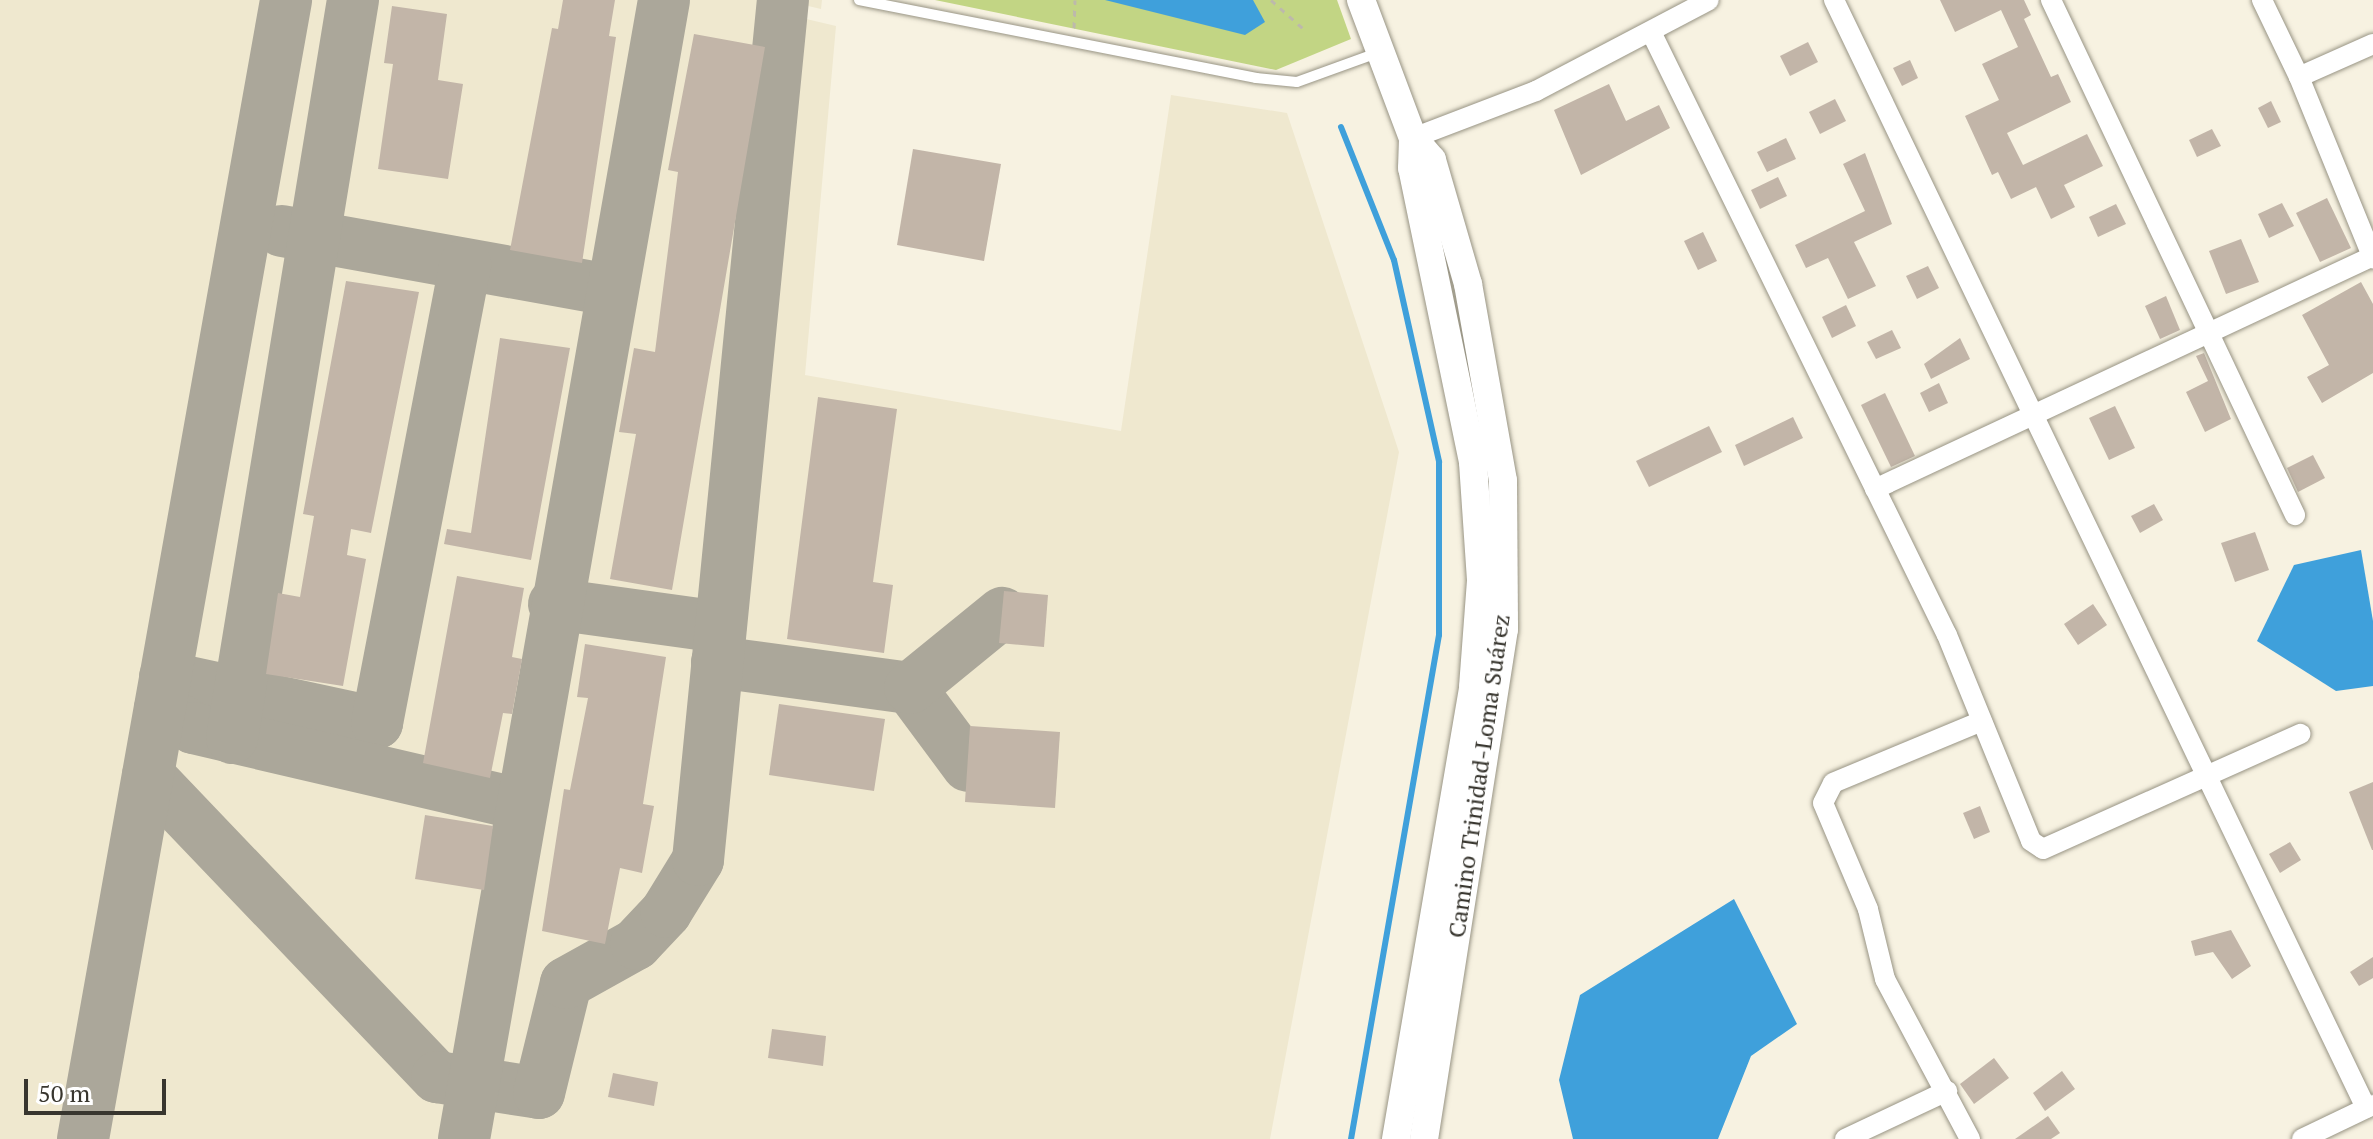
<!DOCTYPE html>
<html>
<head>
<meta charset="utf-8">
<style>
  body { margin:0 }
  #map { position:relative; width:2373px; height:1139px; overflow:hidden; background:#f7f2e1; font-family:"PT Serif",serif }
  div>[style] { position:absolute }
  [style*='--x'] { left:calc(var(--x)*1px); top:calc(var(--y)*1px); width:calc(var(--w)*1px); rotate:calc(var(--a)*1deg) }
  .built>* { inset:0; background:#efe8cf }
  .green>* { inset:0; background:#c2d584 }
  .water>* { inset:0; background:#3fa0db }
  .stream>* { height:6px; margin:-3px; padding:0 3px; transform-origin:3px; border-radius:3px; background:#3fa0db }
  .taxiway>* { height:52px; margin:-26px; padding:0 26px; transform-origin:26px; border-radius:26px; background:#aba79a }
  .building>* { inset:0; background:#c2b5a8 }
  .path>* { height:3px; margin-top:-1.5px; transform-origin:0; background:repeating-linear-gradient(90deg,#bdb9ab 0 6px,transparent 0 12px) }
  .roads { filter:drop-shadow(0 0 2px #989484) drop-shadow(0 0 2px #989484) }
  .lane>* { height:10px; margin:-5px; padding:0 5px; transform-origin:5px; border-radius:5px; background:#fff }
  .street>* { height:20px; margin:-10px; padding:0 10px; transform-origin:10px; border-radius:10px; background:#fff }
  .secondary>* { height:28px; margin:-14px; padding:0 14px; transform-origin:14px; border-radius:14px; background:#fff }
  span { translate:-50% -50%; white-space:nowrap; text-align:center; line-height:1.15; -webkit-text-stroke:8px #fff; paint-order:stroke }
  .street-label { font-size:24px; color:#38362f }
  .scale { position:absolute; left:24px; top:1079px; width:142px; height:36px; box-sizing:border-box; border:4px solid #38362f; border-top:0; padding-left:10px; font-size:24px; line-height:28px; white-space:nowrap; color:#38362f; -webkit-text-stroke:6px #fff; paint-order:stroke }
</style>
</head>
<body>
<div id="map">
  <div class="built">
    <i style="clip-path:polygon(0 0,822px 0,821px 9px,804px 5px,802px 18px,836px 26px,805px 375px,1121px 431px,1171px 95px,1287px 113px,1399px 452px,1270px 1139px,0 1139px)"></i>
  </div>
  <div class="green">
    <i style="clip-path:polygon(935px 0,1337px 0,1351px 39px,1276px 70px)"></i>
  </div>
  <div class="water">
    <i style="clip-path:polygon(1105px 0,1253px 0,1265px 22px,1245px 35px)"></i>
    <i style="clip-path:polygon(2361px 550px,2373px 621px,2373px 686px,2336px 691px,2257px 641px,2294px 565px)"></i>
    <i style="clip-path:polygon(1734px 899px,1797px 1024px,1751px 1056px,1718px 1139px,1573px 1139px,1559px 1080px,1580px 995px)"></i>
  </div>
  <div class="stream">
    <i style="--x:1341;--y:127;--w:143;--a:68.3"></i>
    <i style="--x:1394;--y:260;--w:207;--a:77.4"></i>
    <i style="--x:1439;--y:462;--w:173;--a:90"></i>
    <i style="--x:1439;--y:635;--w:512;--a:99.9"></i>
  </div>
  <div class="taxiway">
    <i style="--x:282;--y:231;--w:333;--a:10.2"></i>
    <i style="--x:554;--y:604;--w:168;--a:7.9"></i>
    <i style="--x:717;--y:662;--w:195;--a:7.7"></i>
    <i style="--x:910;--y:688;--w:97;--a:53.4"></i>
    <i style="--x:165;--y:677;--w:217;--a:12.2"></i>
    <i style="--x:377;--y:723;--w:467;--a:-79.1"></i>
    <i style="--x:910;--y:688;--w:119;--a:-39.2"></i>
    <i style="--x:160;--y:708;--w:39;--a:31"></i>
    <i style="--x:193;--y:728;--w:335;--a:13.1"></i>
    <i style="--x:232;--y:738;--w:748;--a:-80.69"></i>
    <i style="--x:148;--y:775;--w:418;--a:46.3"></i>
    <i style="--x:437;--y:1077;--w:103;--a:8.9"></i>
    <i style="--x:539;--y:1093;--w:113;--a:-76.2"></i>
    <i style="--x:566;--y:983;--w:80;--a:-29.1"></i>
    <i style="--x:636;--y:944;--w:44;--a:-46.8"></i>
    <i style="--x:666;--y:912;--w:61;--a:-58.4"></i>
    <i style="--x:698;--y:860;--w:864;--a:-84.36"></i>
    <i style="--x:83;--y:1139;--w:1157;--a:-79.89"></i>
    <i style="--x:464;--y:1139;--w:1156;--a:-80.04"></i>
  </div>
  <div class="building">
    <i style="clip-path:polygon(563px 0,615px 0,609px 36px,616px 37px,582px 263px,510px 250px,552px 28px,558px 29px)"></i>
    <i style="clip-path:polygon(1940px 0,2024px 0,2031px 15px,2024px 19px,2051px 77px,2058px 74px,2071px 102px,2007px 133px,2023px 165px,2087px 134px,2103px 166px,2064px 185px,2075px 207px,2051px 219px,2036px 187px,2011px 199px,1998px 172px,1992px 175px,1965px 116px,1999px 100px,1982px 64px,2018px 47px,2001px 10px,1955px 32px)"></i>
    <i style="clip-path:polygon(392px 6px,447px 14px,438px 80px,463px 84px,448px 179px,378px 169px,393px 64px,384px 63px)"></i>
    <i style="clip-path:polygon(694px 34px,765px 47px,672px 590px,610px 579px,636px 434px,619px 432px,634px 348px,655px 352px,678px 172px,668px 170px)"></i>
    <i style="clip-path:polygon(1808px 42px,1818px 62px,1790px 76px,1780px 56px)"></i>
    <i style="clip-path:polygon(1910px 60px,1918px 78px,1902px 86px,1893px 68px)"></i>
    <i style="clip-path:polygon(1609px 84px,1626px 121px,1659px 105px,1670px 128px,1581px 175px,1554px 110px)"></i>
    <i style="clip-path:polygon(1835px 99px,1846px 121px,1820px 134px,1809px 112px)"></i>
    <i style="clip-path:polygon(2271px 101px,2281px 122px,2268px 128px,2258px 108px)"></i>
    <i style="clip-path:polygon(2212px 129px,2221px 146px,2197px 157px,2189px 140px)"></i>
    <i style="clip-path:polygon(1786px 138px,1796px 159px,1767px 172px,1757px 152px)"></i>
    <i style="clip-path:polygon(913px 149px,1001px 164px,984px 261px,897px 245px)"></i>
    <i style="clip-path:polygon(1865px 153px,1892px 224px,1854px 242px,1876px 286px,1848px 299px,1828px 258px,1806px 268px,1795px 245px,1865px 211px,1843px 164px)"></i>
    <i style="clip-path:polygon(1778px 177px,1787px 196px,1760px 209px,1751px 190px)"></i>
    <i style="clip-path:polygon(2327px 198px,2351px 248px,2320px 262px,2296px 213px)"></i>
    <i style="clip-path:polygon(2282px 203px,2294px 226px,2269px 238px,2258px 214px)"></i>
    <i style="clip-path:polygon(2116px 204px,2126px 224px,2098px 237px,2089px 217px)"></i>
    <i style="clip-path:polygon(1703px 232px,1717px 261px,1698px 270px,1684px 241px)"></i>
    <i style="clip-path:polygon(2241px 239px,2259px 282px,2226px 294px,2209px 251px)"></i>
    <i style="clip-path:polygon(1928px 266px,1939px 288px,1917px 299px,1906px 276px)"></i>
    <i style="clip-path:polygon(346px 281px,419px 292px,371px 533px,351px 529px,347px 555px,366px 559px,343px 686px,266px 674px,278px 593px,300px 597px,314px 516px,303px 514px)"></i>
    <i style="clip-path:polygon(2361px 282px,2373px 304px,2373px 373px,2322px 403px,2307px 377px,2329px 365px,2302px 315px)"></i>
    <i style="clip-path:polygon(2166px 296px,2180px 330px,2160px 339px,2145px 306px)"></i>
    <i style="clip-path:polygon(1846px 305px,1856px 326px,1832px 338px,1822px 317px)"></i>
    <i style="clip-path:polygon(1892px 330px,1901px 348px,1876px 359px,1867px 342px)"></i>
    <i style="clip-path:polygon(500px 338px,570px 348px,531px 560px,444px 544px,447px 529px,471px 533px)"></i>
    <i style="clip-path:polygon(1960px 338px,1970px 359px,1931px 379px,1924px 364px)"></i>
    <i style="clip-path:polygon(2204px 353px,2231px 419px,2205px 432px,2186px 392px,2208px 381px,2196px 356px)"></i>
    <i style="clip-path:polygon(1939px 383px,1948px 403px,1929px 412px,1920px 393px)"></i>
    <i style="clip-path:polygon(1885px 393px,1915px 456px,1891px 467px,1861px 405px)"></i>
    <i style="clip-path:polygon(818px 397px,897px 409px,873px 582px,893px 585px,884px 653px,787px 639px)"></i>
    <i style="clip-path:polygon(2115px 406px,2135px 448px,2109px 460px,2089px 418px)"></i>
    <i style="clip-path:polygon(1793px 417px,1803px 438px,1744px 466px,1735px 445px)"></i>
    <i style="clip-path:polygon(1709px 426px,1722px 452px,1649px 487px,1636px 461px)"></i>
    <i style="clip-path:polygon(2313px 455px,2325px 478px,2298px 492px,2287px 468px)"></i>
    <i style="clip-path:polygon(2154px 504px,2163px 520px,2140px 533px,2131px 516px)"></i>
    <i style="clip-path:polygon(2255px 532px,2269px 570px,2235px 582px,2221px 543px)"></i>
    <i style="clip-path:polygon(457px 576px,524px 588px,512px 657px,522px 659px,512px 714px,503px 713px,490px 778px,423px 763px)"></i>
    <i style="clip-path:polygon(1004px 591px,1048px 595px,1044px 647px,999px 643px)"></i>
    <i style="clip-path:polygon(2093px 604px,2107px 625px,2078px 645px,2064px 624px)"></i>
    <i style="clip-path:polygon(585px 644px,666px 657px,643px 804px,654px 806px,642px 873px,620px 868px,605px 944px,542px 931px,564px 789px,570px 790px,588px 698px,577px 697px)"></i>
    <i style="clip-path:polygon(779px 704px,885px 719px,874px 791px,769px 775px)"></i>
    <i style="clip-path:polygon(970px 726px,1060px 732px,1055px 808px,965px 802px)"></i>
    <i style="clip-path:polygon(2373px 782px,2373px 850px,2372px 850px,2349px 792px)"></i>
    <i style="clip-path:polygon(1980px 806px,1990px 832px,1974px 839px,1963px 813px)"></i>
    <i style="clip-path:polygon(425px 815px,493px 826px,484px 890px,415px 879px)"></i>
    <i style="clip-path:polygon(2290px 842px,2301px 860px,2280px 873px,2269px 854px)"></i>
    <i style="clip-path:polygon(2231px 930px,2251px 966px,2232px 979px,2213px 952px,2195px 956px,2191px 941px)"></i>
    <i style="clip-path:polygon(2373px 957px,2373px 978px,2359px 986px,2350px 972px)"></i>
    <i style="clip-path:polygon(772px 1029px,826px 1036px,823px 1066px,768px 1058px)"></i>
    <i style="clip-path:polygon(1994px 1058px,2009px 1078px,1974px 1104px,1960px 1084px)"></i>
    <i style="clip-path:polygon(2062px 1071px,2075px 1089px,2045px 1111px,2033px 1093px)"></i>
    <i style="clip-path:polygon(613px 1073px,658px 1082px,654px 1106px,608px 1097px)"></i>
    <i style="clip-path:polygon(2048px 1116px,2060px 1133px,2051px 1139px,2015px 1139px)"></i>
  </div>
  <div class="path">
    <i style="--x:1271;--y:0;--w:47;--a:41.5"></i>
    <i style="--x:1074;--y:28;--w:28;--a:-88"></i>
  </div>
  <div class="roads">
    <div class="lane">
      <i style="--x:859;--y:0;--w:405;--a:11.1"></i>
      <i style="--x:1256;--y:78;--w:41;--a:5.6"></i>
      <i style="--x:1297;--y:82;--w:85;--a:-19.9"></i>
    </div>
    <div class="street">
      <i style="--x:1834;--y:0;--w:1229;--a:64.35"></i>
      <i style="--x:2051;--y:0;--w:570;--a:64.65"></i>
      <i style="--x:2262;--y:0;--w:85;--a:64.3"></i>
      <i style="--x:1652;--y:34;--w:669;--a:63.86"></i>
      <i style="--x:1947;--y:635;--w:222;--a:67.8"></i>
      <i style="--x:2031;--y:841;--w:14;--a:34"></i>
      <i style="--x:2043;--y:849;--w:282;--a:-24.1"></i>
      <i style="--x:2373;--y:44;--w:81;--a:156"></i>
      <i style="--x:2299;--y:77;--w:196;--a:67.8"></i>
      <i style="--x:1413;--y:138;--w:132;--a:-20.9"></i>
      <i style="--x:1536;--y:91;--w:195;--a:-27.7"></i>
      <i style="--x:1875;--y:489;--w:550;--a:-25.07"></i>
      <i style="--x:1845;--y:1139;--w:113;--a:-25.2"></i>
      <i style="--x:1970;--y:1139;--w:181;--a:-118"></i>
      <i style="--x:1885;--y:979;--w:72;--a:-103.7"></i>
      <i style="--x:1868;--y:909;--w:115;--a:-113"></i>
      <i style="--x:1823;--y:803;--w:22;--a:-63"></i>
      <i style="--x:1833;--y:783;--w:161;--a:-22.6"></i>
      <i style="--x:2302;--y:1139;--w:79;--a:-25.6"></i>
    </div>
    <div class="secondary">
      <i style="--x:1361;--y:0;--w:147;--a:69.4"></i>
      <i style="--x:1413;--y:138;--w:29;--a:49"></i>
      <i style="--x:1432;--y:160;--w:129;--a:73.8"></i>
      <i style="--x:1468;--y:284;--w:200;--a:79.9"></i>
      <i style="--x:1503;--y:481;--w:148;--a:89.6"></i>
      <i style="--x:1504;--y:629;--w:516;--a:98.91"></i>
      <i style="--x:1396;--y:1139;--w:459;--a:-80.3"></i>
      <i style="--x:1473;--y:687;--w:107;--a:-85.7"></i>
      <i style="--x:1481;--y:580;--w:118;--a:-93.9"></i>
      <i style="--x:1473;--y:462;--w:300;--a:-101.7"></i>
      <i style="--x:1412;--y:168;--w:30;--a:-88"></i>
    </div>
  </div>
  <div class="street-label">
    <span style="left:1479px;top:776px;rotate:-82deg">Camino Trinidad-Loma Suárez</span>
  </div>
  <div class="scale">50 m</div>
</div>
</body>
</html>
